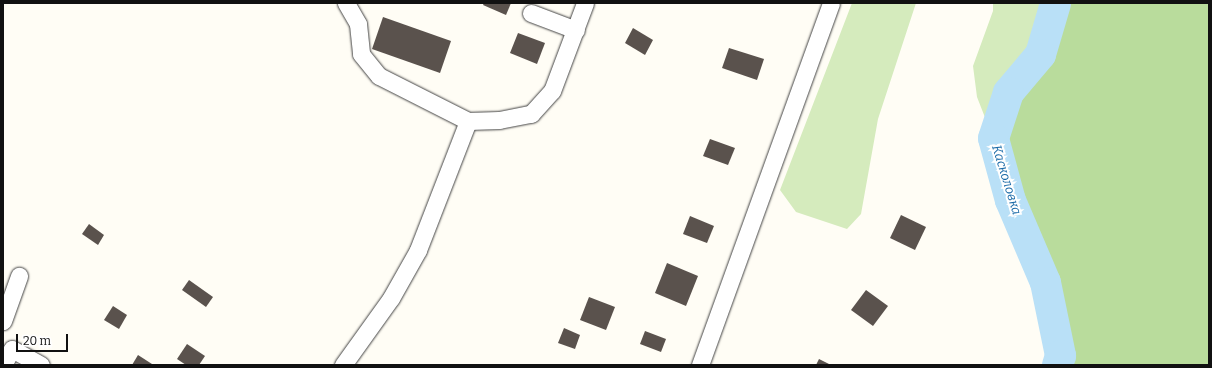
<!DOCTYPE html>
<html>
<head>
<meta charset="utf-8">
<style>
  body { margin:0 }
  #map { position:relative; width:1212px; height:368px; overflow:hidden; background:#fffdf5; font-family:Bitter,serif }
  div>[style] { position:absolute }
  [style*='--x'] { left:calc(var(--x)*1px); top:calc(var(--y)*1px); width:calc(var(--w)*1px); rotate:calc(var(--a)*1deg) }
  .green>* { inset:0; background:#d5ebbd }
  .forest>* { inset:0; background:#b9dc9c }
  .river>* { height:31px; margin:-15.5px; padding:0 15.5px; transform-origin:15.5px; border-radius:15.5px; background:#b9e0f7 }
  .building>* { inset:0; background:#5a524d }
  .roads { filter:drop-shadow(0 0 1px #444) drop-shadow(0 0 1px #444) }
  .minor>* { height:17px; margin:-8.5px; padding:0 8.5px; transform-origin:8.5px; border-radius:8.5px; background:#fff }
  span { translate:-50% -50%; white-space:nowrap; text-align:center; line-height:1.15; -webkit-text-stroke:4px #fff; paint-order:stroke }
  .water-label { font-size:13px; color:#1768a6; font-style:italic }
  .frame { position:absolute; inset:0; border:4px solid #111; pointer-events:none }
  .scale { position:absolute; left:16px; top:334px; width:52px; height:18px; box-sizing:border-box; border:2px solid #111; border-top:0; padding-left:5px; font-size:12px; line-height:14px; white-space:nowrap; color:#111; -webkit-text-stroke:3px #fff; paint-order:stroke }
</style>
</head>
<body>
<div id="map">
  <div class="green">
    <i style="clip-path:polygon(852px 3px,916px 3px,878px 119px,861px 214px,847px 229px,796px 212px,780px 190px)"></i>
    <i style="clip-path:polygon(993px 3px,1055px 3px,1040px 54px,1008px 92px,993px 138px,977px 97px,973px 66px,993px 11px)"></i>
  </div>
  <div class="forest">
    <i style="clip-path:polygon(1055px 3px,1209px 3px,1209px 365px,1057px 365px,1060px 355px,1045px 282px,1010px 200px,993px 138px,1008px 92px,1040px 54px)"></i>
  </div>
  <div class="river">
    <i style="--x:1055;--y:3;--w:53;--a:106.4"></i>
    <i style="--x:1040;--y:54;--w:50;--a:130.1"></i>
    <i style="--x:1008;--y:92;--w:48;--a:108.1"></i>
    <i style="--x:993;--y:138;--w:64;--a:74.7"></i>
    <i style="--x:1010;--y:200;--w:89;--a:66.9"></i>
    <i style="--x:1045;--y:282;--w:75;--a:78.4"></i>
    <i style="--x:1060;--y:355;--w:10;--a:107"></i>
  </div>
  <div class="building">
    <i style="clip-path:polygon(484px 3px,511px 3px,506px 15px,483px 5px)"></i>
    <i style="clip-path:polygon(383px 17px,451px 41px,440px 73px,372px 49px)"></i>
    <i style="clip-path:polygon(633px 28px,653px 40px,645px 55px,625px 43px)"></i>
    <i style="clip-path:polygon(518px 33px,545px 43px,537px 64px,510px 53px)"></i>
    <i style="clip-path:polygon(729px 48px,764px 59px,757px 80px,722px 68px)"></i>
    <i style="clip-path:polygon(710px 139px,735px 148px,728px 165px,703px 156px)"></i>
    <i style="clip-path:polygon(901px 215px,926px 227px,915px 250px,890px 238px)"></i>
    <i style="clip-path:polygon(690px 216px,714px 226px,707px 243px,683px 234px)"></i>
    <i style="clip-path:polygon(89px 224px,104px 235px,98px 245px,82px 234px)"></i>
    <i style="clip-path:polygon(667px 263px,698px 276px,686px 306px,655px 293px)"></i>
    <i style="clip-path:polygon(189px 280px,213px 297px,206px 307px,182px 290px)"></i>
    <i style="clip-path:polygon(866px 290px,888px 306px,873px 326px,851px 310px)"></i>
    <i style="clip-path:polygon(589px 297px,615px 307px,606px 330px,580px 320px)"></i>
    <i style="clip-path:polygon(113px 306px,127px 315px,119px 329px,104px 320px)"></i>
    <i style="clip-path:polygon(564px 328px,580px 335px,575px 349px,558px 343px)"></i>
    <i style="clip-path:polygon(645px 331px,666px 339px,661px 352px,640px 344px)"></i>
    <i style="clip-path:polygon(187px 344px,205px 356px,199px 365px,186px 365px,177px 359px)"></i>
    <i style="clip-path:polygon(138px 355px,152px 364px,151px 365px,132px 365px)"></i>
    <i style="clip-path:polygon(819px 359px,831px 365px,816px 365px)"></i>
  </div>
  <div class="roads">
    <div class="minor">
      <i style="--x:346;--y:3;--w:24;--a:60"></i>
      <i style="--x:358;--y:24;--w:30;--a:84"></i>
      <i style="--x:361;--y:54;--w:28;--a:51"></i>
      <i style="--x:379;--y:76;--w:100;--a:26.8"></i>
      <i style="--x:468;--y:121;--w:31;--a:-2"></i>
      <i style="--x:499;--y:120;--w:33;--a:-11"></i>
      <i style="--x:531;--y:114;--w:31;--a:-48"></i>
      <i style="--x:552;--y:91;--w:94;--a:-69.4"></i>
      <i style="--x:531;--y:13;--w:48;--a:20.7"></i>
      <i style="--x:3;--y:321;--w:48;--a:-70.4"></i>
      <i style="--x:3;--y:365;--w:18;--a:-61"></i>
      <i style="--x:12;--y:349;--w:33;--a:29"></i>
      <i style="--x:343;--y:365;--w:82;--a:-54.4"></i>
      <i style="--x:391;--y:298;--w:55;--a:-60.6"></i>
      <i style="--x:418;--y:250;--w:138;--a:-68.8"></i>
      <i style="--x:700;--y:365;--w:385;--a:-70.1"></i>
    </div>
  </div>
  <div class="water-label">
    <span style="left:1006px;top:180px;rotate:73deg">Касколовка</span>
  </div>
  <div class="frame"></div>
  <div class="scale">20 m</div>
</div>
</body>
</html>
